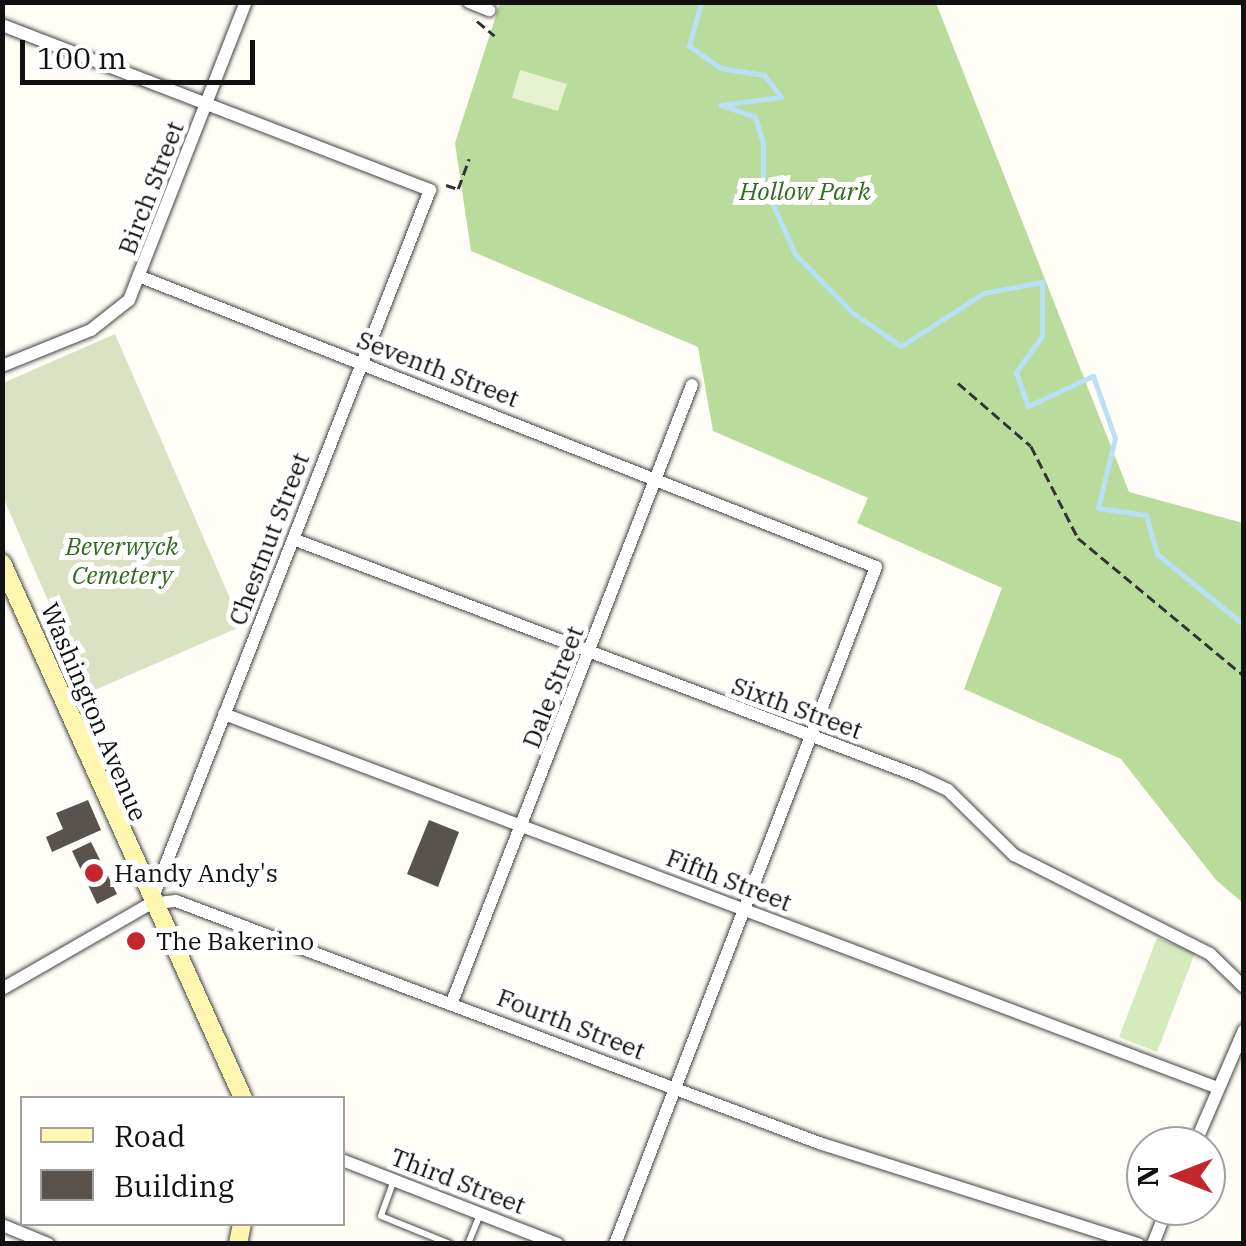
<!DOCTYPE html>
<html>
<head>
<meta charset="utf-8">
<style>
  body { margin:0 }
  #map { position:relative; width:1246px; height:1246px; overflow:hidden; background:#fffdf5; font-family:"IBM Plex Serif",serif }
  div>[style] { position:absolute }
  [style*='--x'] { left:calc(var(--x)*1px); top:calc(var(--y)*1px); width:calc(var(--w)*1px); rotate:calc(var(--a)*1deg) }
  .green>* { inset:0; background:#d5ebbd }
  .forest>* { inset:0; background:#b9dc9c }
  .cemetery>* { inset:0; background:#d9e3c4 }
  .pitch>* { inset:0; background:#e6f2cf }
  .stream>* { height:5px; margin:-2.5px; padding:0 2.5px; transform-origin:2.5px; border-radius:2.5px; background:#b9e0f7 }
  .building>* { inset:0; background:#5a524d }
  .path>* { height:2.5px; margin-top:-1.25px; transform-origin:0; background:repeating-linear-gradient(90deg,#333 0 10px,transparent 0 15px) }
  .roads { filter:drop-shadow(0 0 2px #444) drop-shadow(0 0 2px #444) }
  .lane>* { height:6px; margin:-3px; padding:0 3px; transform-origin:3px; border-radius:3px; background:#fff }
  .street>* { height:12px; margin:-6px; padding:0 6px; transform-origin:6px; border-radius:6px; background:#fff }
  .secondary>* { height:18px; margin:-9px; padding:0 9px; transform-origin:9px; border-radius:9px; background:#fff6b0 }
  .dots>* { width:28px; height:28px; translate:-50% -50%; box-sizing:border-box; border:5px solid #fff; border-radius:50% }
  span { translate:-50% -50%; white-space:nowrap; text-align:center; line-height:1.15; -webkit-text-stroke:10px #fff; paint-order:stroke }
  .street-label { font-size:25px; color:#111 }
  .park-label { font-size:25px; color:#2f6b1f; font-style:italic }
  .poi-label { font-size:25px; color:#111 }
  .left { translate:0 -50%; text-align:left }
  .frame { position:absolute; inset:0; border:5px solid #111; pointer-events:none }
  .legend { position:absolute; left:20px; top:1096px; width:325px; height:130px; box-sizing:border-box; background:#fff; border:2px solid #a0a0a0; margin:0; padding:12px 18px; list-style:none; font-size:30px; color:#111 }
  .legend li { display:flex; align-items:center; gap:20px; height:50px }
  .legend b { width:50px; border:2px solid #a0a0a0 }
  .north { position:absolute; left:1126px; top:1126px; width:100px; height:100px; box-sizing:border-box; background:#fff; border:2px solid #a0a0a0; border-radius:50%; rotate:270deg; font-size:28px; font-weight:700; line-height:40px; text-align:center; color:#111 }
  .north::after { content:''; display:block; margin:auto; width:35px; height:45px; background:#c4262e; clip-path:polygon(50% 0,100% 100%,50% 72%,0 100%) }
  .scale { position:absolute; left:20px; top:40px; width:235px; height:45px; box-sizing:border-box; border:5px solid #111; border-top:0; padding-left:12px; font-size:30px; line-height:35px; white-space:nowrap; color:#111; -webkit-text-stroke:8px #fff; paint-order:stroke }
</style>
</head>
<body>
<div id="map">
  <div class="green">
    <i style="clip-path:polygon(1157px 938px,1195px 953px,1157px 1052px,1119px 1037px)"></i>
  </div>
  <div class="forest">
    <i style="clip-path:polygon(500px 3px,936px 3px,1129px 492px,1243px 523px,1243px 903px,1216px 880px,1121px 759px,964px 689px,1002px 588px,857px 523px,868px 498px,713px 431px,698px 347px,471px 251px,455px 143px)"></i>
  </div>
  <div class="cemetery">
    <i style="clip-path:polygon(115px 334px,242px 626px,88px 693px,3px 497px,3px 383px)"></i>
  </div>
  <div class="pitch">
    <i style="clip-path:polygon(520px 70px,567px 84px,558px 111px,512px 98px)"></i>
  </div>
  <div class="stream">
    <i style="--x:701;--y:2;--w:46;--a:105.3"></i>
    <i style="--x:689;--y:46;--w:38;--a:35"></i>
    <i style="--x:720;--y:68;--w:45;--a:9"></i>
    <i style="--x:764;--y:75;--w:28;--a:52"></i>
    <i style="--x:781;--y:97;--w:61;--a:172.4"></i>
    <i style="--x:721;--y:105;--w:36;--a:19"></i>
    <i style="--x:755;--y:117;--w:27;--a:73"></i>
    <i style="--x:763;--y:143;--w:39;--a:90"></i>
    <i style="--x:763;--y:182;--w:79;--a:66"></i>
    <i style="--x:795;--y:254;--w:83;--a:45.5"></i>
    <i style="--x:853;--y:313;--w:58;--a:34.5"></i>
    <i style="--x:901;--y:346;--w:98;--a:-32.6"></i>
    <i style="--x:984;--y:293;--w:59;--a:-10.7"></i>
    <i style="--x:1042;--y:282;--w:54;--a:90"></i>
    <i style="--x:1042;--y:336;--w:44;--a:125.8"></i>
    <i style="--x:1016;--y:372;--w:36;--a:71"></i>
    <i style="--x:1028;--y:406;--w:72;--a:-24.8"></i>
    <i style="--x:1093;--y:376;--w:66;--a:70.5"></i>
    <i style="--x:1115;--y:438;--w:72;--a:103.7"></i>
    <i style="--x:1098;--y:508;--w:49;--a:8.3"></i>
    <i style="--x:1146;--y:515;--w:41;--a:74.2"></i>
    <i style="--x:1157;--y:554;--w:112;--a:39.2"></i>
  </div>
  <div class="building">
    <i style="clip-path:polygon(88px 800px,101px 830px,52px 852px,46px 837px,63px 829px,56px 813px)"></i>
    <i style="clip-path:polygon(429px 820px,459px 832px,438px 887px,407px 874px)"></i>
    <i style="clip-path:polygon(91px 842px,117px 894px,97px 904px,72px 851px)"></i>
  </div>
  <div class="path">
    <i style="--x:477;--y:21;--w:23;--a:40"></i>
    <i style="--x:446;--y:185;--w:13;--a:18"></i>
    <i style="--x:458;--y:189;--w:32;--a:-70"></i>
    <i style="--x:958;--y:383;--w:96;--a:40.8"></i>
    <i style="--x:1031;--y:446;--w:103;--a:62.9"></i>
    <i style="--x:1078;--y:538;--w:216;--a:39.7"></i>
  </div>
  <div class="roads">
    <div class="lane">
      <i style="--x:394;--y:1180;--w:38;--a:110"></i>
      <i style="--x:381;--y:1216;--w:74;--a:22.1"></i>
      <i style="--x:468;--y:1244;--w:31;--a:-68"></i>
    </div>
    <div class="street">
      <i style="--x:469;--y:2;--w:22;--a:22"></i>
      <i style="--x:2;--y:25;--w:459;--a:21.1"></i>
      <i style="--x:430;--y:190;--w:765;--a:111.4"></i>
      <i style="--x:141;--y:277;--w:790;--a:21.53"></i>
      <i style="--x:876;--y:567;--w:726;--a:111.08"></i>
      <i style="--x:2;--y:366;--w:96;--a:-22"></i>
      <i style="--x:91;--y:330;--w:48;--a:-38.3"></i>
      <i style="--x:129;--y:300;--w:320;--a:-68.6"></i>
      <i style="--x:293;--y:539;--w:668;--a:20.77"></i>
      <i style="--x:918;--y:776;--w:33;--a:25"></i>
      <i style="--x:948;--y:790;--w:93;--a:44.6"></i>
      <i style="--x:1014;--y:855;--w:220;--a:26.8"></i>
      <i style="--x:1210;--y:954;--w:47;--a:44.1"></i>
      <i style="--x:224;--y:714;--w:1062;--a:20.62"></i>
      <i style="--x:2;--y:989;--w:171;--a:-29.9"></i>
      <i style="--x:150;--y:904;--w:26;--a:-7"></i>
      <i style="--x:176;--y:901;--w:687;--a:20.62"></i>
      <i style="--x:819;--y:1143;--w:335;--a:17.6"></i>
      <i style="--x:452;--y:1002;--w:662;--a:-68.75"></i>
      <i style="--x:1194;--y:1146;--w:126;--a:-66.7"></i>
      <i style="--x:342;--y:1160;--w:231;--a:21.3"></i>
      <i style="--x:2;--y:1225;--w:50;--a:22.4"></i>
      <i style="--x:1153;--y:1244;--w:41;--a:-68.5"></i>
    </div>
    <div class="secondary">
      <i style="--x:2;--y:563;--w:587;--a:65.75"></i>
      <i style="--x:238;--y:1244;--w:20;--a:-79"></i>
    </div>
  </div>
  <div class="dots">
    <i style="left:94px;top:873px;background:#c4262e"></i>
    <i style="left:136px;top:941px;background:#c4262e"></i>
  </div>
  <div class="street-label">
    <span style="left:151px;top:188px;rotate:-69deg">Birch Street</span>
    <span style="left:438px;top:369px;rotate:21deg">Seventh Street</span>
    <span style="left:269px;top:539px;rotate:-69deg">Chestnut Street</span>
    <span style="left:553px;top:687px;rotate:-69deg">Dale Street</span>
    <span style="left:797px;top:708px;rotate:20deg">Sixth Street</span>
    <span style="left:94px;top:712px;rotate:67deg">Washington Avenue</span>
    <span style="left:729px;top:880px;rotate:21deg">Fifth Street</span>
    <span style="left:571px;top:1024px;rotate:21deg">Fourth Street</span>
    <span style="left:458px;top:1181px;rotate:21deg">Third Street</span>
  </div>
  <div class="park-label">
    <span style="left:805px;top:191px">Hollow Park</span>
    <span style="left:122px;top:561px">Beverwyck<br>Cemetery</span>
  </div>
  <div class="poi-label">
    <span class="left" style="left:114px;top:873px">Handy Andy's</span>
    <span class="left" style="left:156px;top:941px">The Bakerino</span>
  </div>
  <div class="frame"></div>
  <ul class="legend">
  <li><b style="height:12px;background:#fff6b0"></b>Road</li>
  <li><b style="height:28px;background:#5a524d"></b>Building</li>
  </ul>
  <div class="north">N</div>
  <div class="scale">100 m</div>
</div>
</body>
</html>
